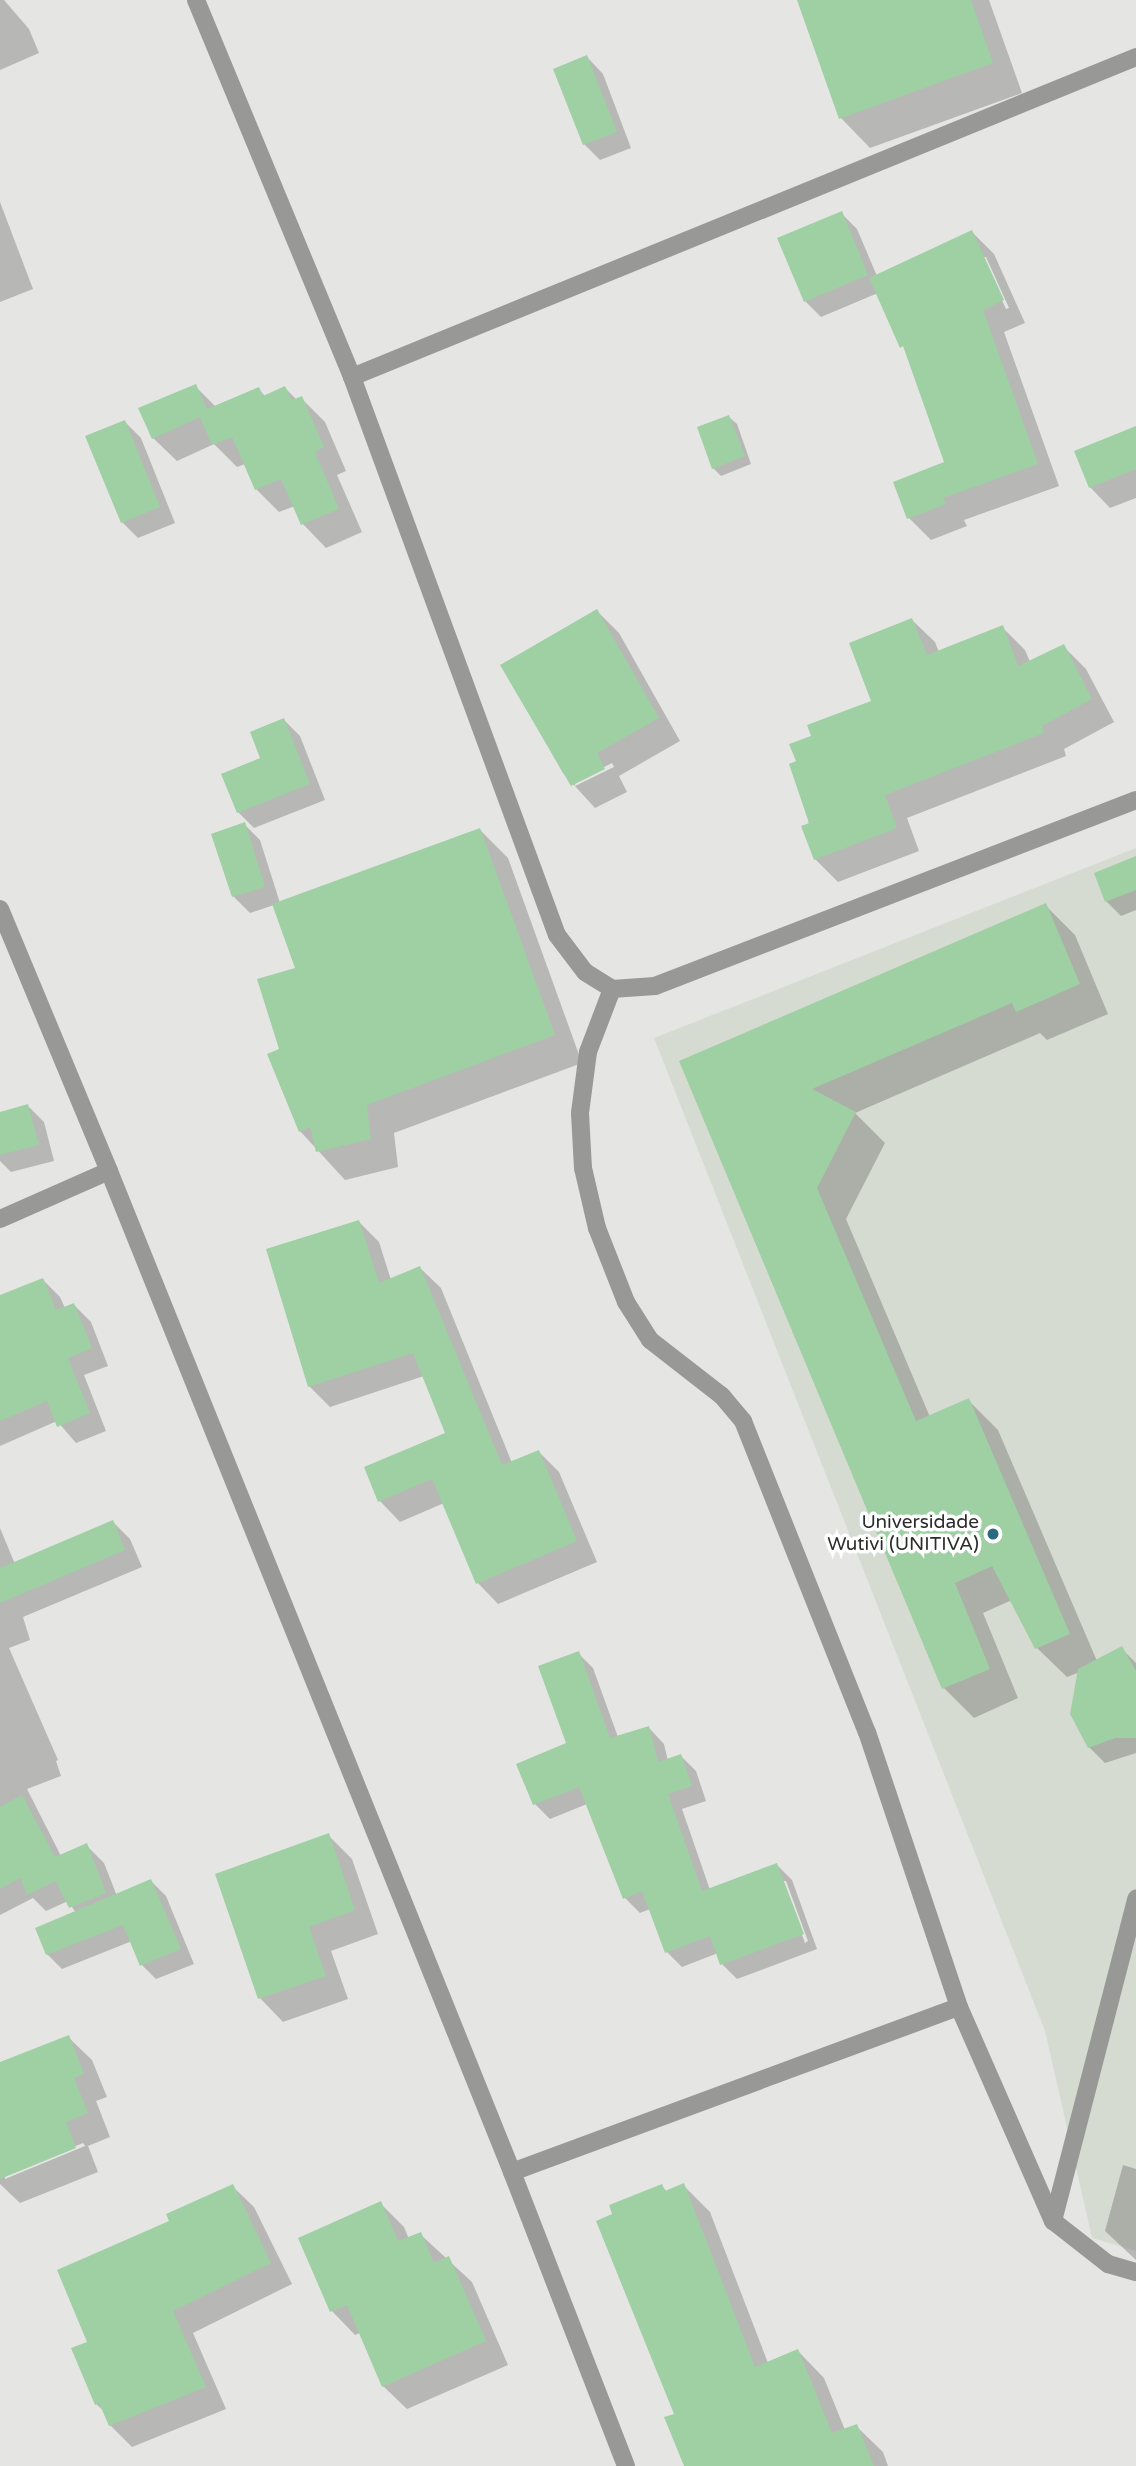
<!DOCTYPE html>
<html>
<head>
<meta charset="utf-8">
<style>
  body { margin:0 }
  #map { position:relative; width:1136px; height:2466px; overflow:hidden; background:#e5e6e3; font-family:"Varela Round",sans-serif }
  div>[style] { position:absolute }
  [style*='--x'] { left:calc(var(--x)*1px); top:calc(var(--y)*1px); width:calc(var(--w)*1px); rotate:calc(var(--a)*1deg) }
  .built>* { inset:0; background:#d6dbd1 }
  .shadow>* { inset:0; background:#0003 }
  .building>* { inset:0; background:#9ed0a3 }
  .street>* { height:18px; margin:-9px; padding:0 9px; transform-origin:9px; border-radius:9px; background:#989897 }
  .dots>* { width:19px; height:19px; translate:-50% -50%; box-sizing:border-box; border:4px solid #fff; border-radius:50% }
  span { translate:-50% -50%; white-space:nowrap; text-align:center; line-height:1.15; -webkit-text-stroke:7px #fff; paint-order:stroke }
  .poi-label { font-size:19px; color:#2c2d2b }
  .right { translate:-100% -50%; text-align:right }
</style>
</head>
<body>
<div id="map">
  <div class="built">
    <i style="clip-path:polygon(1136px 848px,1136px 2251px,1092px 2238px,1045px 2031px,654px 1038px)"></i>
  </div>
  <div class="shadow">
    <i style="clip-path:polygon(0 0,4px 0,29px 29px,39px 53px,0 70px)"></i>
    <i style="clip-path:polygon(799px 0,989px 0,1022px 93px,870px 148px,841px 118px)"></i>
    <i style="clip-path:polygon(587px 57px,603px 74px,631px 148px,600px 160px,584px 144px)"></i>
    <i style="clip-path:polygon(0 202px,33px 289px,0 302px)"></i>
    <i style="clip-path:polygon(evenodd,841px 213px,857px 229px,877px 276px,972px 232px,994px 254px,1025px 323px,1004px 332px,1059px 486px,964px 520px,967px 526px,931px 540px,909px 518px,946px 463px,907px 352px,878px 293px,821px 317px,805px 301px,841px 213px,982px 257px,986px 257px,1009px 308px,1006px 309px,982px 257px)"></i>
    <i style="clip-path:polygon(195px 386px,216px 407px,258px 389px,266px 397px,285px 388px,297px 400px,301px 398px,325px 422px,346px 471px,337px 475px,362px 532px,326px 548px,303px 524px,295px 506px,279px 512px,256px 489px,245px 464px,237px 467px,214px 444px,177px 461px,153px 438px)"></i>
    <i style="clip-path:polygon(729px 417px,737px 424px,751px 464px,721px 476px,713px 468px)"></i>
    <i style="clip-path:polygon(125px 422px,141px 438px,175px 523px,138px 538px,122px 522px)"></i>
    <i style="clip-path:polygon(1136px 428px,1136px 498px,1110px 508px,1090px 487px)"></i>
    <i style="clip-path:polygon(evenodd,597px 611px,619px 633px,680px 741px,619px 776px,627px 792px,595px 808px,563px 773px,502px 666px,597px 611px,612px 763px,614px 767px,575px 786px,575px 782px,612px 763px)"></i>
    <i style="clip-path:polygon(912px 620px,935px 642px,939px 652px,1002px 627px,1025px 650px,1030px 662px,1063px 646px,1086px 669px,1114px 722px,1064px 749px,1066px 756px,907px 818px,919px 851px,838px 882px,815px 859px,798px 761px,813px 737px,874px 702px)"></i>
    <i style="clip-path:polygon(284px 720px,300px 736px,325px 800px,254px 828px,238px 812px)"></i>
    <i style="clip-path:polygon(244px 824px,260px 840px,280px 903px,480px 830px,508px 858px,582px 1063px,394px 1133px,398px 1167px,345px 1180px,300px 1131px,281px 1050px,297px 969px,274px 905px,250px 913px,234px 897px,213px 835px)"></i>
    <i style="clip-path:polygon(1136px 859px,1136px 910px,1121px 916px,1107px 902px,1096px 874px)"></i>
    <i style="clip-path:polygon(1045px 905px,1075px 935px,1108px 1014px,1047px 1040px,1040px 1033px,855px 1113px,885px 1143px,846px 1219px,930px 1417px,968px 1400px,998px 1430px,1097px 1661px,1121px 1648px,1136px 1663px,1136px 1753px,1105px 1763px,1089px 1747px,1080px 1672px,1067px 1677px,1037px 1648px,1012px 1600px,983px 1613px,1018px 1698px,974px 1718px,944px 1688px,681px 1062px)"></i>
    <i style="clip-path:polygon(28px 1106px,44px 1122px,54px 1161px,11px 1172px,0 1161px,0 1113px)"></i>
    <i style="clip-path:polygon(359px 1222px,379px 1242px,391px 1280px,420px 1268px,441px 1288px,512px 1463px,539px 1452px,559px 1472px,597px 1562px,498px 1604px,478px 1583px,444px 1503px,400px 1522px,380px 1501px,448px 1434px,424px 1376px,330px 1407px,309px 1386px)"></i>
    <i style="clip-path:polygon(43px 1280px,60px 1297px,65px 1308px,74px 1305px,91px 1322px,108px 1366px,84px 1375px,106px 1431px,76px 1443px,57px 1421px,0 1446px,0 1297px)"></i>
    <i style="clip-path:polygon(113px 1522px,130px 1539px,142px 1567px,23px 1617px,30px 1640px,9px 1648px,58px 1760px,56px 1761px,61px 1776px,27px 1789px,61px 1856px,87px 1846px,104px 1863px,117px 1896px,151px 1881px,166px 1896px,194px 1964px,156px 1979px,142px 1965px,132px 1941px,62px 1969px,47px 1954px,76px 1913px,68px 1901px,46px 1911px,33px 1898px,0 1915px,0 1528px,15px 1564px)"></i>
    <i style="clip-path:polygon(evenodd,578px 1653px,593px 1668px,618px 1737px,649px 1728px,664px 1744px,668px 1761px,681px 1756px,696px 1771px,706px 1801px,682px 1809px,710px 1890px,777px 1865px,792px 1880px,817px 1949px,737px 1979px,722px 1964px,718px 1953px,682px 1967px,667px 1952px,650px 1909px,640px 1913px,625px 1898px,587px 1804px,550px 1819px,535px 1804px,568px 1744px,578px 1653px,782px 1881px,786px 1881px,808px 1941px,805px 1943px,782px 1881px)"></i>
    <i style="clip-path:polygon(328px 1835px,352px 1859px,378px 1934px,331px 1951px,348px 1999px,283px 2022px,260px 1998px)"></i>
    <i style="clip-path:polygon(evenodd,68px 2037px,92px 2060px,107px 2097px,96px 2101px,110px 2137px,88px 2146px,98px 2172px,20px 2203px,0 2184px,0 2064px,68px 2037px,83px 2143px,85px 2146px,5px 2179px,5px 2175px,83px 2143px)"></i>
    <i style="clip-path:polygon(1123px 2165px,1136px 2169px,1136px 2260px,1105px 2231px)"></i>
    <i style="clip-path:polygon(683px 2185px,710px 2212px,768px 2363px,798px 2351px,824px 2378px,845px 2430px,856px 2426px,883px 2452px,888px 2466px,686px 2466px,676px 2415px,615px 2215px,662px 2186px,667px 2192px)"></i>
    <i style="clip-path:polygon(232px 2186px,254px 2207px,292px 2284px,193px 2333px,226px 2409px,132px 2447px,110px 2425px,105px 2412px,96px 2404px,89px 2343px,171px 2222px)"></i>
    <i style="clip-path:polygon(380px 2203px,404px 2227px,409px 2239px,420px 2234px,472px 2282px,508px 2365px,407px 2409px,383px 2386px,360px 2333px,355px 2335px,332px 2311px,300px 2238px)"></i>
  </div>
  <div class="building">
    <i style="clip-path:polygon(797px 0,971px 0,993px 63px,839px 119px)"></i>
    <i style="clip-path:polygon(587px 55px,617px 132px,583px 145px,553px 69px)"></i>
    <i style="clip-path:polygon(842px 211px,868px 275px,804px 302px,777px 238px)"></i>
    <i style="clip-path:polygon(972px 230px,1004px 300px,983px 310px,1038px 464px,943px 498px,946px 504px,907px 519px,893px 482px,944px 462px,903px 346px,900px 348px,869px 278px)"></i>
    <i style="clip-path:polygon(196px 384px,207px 409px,259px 387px,263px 396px,285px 386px,292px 400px,302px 396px,324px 447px,315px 452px,339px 509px,301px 525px,281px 479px,255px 490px,232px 437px,212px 445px,200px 417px,152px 439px,138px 408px)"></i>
    <i style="clip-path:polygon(729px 415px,745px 456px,712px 469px,697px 427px)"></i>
    <i style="clip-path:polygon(125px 420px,160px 507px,121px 523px,85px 436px)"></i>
    <i style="clip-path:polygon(1136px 426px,1136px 469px,1089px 488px,1074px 451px)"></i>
    <i style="clip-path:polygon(597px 609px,659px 718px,597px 753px,605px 769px,571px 786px,500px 665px)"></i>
    <i style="clip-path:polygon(912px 618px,927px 655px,1003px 625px,1018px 666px,1064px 644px,1092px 699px,1042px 726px,1044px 733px,885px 795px,897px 828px,814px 860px,801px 826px,809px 823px,789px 764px,796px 761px,789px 744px,811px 736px,807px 725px,871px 701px,849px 643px)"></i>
    <i style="clip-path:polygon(284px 718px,310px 784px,237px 813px,221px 774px,260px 758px,250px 732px)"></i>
    <i style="clip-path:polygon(245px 822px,265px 887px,232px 897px,211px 834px)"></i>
    <i style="clip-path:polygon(480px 828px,555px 1035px,367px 1105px,371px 1139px,316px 1152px,310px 1127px,299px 1132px,267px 1054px,279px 1049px,257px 979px,295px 968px,272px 904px)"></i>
    <i style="clip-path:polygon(1136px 856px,1136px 890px,1105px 902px,1094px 873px)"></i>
    <i style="clip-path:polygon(1046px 903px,1080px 984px,1016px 1012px,1012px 1003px,812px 1089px,856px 1112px,817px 1188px,916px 1421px,969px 1398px,1070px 1634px,1035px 1649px,992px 1566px,955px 1583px,990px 1669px,942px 1689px,679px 1061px)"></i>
    <i style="clip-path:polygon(28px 1104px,39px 1145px,0 1155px,0 1112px)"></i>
    <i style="clip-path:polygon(359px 1220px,379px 1283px,420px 1266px,502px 1465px,539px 1450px,577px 1541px,476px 1584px,432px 1479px,378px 1502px,364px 1467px,445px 1433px,413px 1353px,308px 1387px,266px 1249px)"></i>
    <i style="clip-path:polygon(43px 1278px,56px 1310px,74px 1303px,92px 1348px,68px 1358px,90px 1413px,57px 1427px,47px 1401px,0 1421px,0 1295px)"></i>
    <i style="clip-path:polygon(113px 1520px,125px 1550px,0 1603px,0 1568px)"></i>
    <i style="clip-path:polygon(1122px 1646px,1136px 1671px,1136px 1738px,1115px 1738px,1088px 1748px,1070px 1714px,1078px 1669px)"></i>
    <i style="clip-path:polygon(579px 1651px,610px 1738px,649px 1726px,658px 1762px,681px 1754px,692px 1786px,668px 1794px,702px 1891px,777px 1863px,804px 1934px,720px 1965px,710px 1936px,665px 1953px,642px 1891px,623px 1899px,579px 1787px,533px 1805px,516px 1764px,566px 1743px,538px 1666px)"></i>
    <i style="clip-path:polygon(22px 1795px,55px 1857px,87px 1843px,106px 1893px,69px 1908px,56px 1881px,27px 1895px,20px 1878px,0 1889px,0 1807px)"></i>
    <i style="clip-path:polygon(329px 1833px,355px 1910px,309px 1927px,326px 1976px,258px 1999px,215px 1874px)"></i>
    <i style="clip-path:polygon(151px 1879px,181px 1949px,140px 1966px,123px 1925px,46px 1955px,35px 1928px)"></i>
    <i style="clip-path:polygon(69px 2035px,84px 2074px,74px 2078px,88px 2113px,66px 2122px,76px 2148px,0 2179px,0 2062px)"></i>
    <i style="clip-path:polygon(684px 2183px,755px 2367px,798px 2349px,832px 2433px,857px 2424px,874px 2466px,684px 2466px,664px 2417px,674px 2414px,596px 2221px,612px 2214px,609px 2205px,662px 2184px,665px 2191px)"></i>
    <i style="clip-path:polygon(233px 2184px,271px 2263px,173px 2311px,206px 2387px,109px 2426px,99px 2403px,95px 2405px,71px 2348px,87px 2342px,57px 2270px,169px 2221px,166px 2214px)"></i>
    <i style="clip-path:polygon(381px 2201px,398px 2241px,421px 2232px,434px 2263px,449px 2256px,486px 2341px,382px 2387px,347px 2305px,330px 2312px,298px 2238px)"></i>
  </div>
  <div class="street">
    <i style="--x:196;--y:0;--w:408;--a:67.5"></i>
    <i style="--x:352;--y:377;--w:594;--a:69.83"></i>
    <i style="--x:557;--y:935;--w:46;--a:52.9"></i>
    <i style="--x:585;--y:972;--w:32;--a:32"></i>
    <i style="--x:612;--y:989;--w:43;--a:-4"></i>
    <i style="--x:655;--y:986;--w:516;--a:-21.14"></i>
    <i style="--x:352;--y:377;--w:847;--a:-22.2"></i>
    <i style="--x:0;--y:909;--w:284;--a:67.4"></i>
    <i style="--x:109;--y:1171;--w:1079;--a:68.07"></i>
    <i style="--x:512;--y:2172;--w:476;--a:-20.3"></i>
    <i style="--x:959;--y:2007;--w:234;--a:66.3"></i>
    <i style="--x:1053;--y:2221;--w:70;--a:38"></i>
    <i style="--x:1108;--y:2264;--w:29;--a:16"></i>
    <i style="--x:612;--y:989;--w:67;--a:110.9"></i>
    <i style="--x:588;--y:1052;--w:62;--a:97.5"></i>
    <i style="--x:580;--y:1113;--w:55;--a:86.9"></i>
    <i style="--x:583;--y:1168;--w:62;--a:76.9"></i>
    <i style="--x:597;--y:1228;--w:79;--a:68.6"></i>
    <i style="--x:626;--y:1302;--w:45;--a:57.7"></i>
    <i style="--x:650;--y:1340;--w:91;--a:37.9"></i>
    <i style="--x:722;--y:1396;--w:33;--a:50"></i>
    <i style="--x:743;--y:1421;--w:335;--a:68.3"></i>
    <i style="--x:867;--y:1732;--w:290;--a:71.5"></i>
    <i style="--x:0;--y:1219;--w:119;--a:-23.8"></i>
    <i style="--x:512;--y:2172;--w:315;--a:68.8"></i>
    <i style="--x:1053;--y:2221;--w:333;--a:-75.5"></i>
  </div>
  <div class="dots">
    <i style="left:993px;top:1534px;background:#2b6b7f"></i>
  </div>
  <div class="poi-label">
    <span class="right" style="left:979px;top:1534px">Universidade<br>Wutivi (UNITIVA)</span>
  </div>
</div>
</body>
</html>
